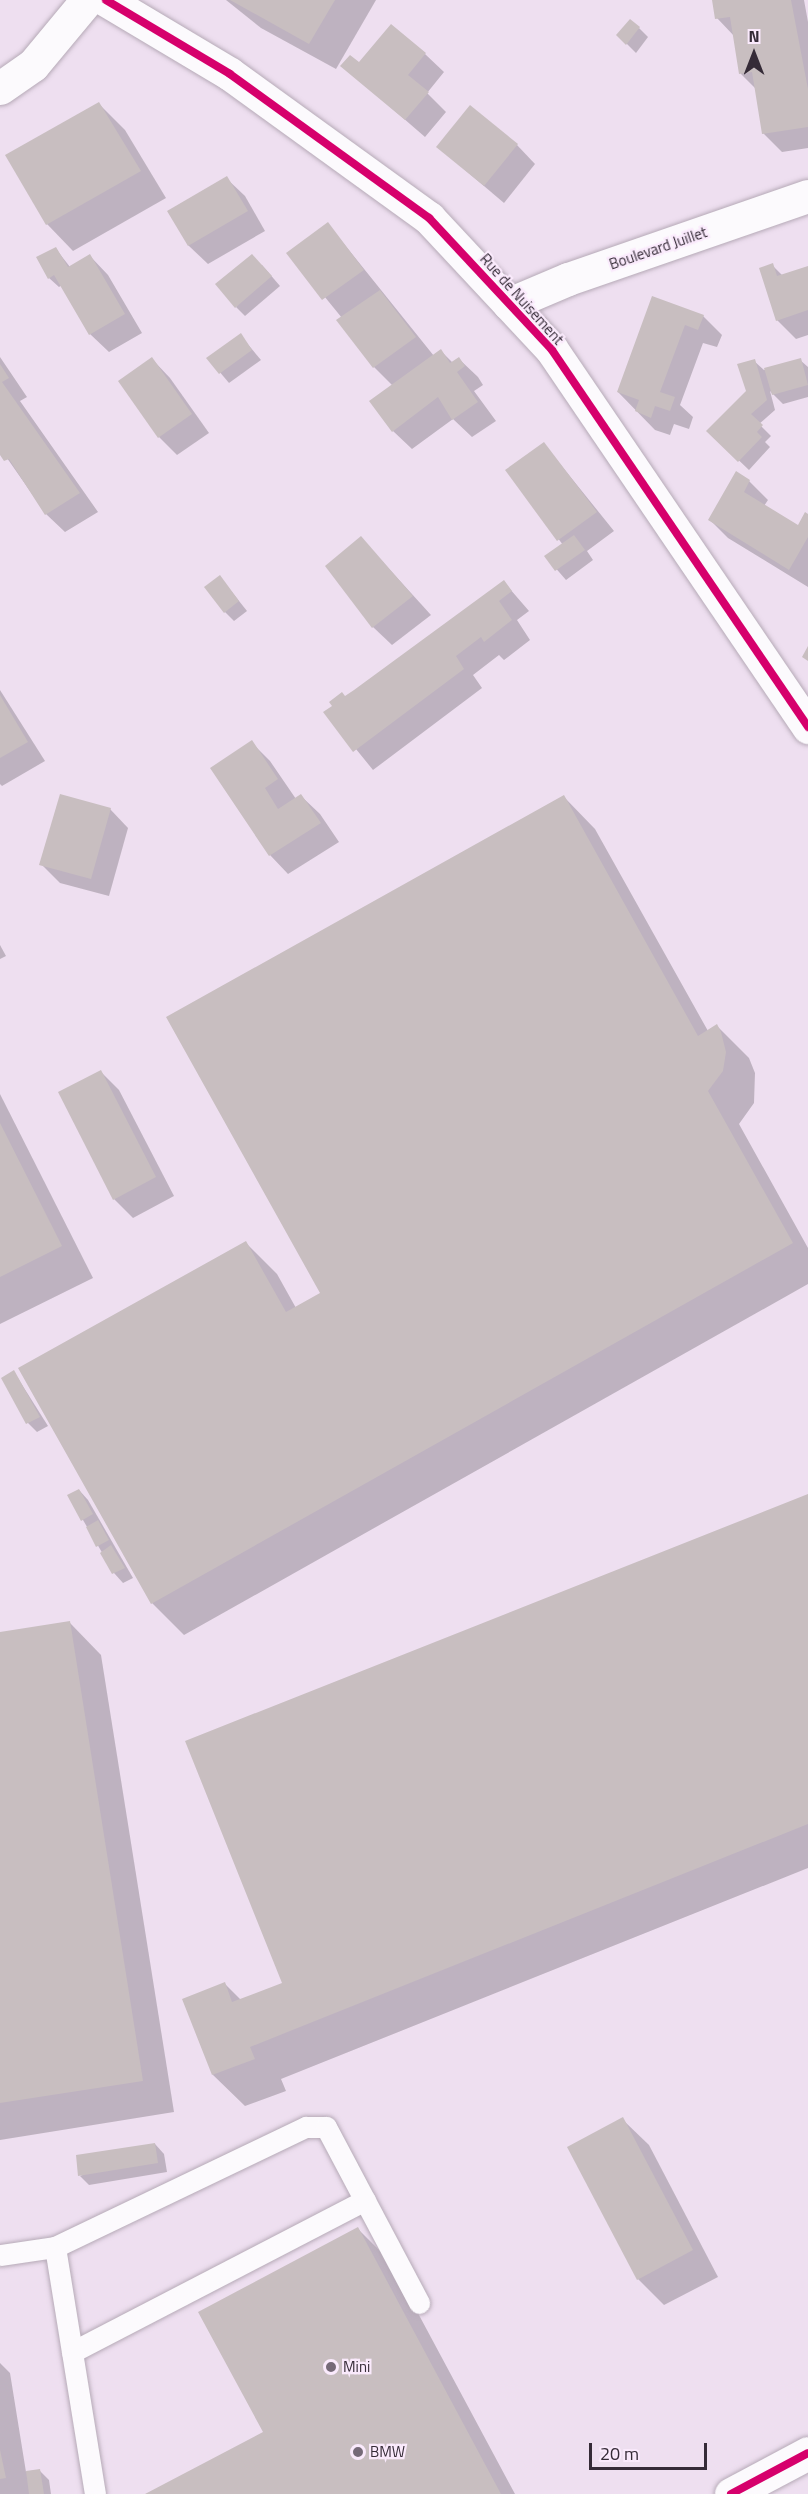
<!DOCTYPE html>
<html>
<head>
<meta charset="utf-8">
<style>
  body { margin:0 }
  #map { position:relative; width:808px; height:2494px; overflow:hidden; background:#eedff0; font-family:"Titillium Web",sans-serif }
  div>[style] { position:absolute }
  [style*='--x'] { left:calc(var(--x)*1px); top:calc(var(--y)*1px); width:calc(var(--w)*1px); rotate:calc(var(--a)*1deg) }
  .shadow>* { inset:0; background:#0003 }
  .building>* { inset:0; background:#c8bec0 }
  .roads { filter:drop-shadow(0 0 2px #b6aab7) drop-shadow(0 0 2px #b6aab7) }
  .service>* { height:21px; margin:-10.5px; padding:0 10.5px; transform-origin:10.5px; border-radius:10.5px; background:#fcfafd }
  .minor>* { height:33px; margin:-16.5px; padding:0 16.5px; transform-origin:16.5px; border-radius:16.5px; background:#fcfafd }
  .tertiary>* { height:33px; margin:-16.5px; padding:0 16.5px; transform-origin:16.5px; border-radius:16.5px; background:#fcfafd }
  .cycleway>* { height:8px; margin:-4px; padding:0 4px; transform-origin:4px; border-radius:4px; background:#d6006c }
  .dots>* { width:16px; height:16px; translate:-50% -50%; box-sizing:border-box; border:3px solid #faeafc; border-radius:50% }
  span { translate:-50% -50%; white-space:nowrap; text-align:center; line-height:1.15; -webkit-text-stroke:4.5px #faeafc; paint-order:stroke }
  .street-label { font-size:15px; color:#352b37 }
  .poi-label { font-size:15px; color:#352b37 }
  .left { translate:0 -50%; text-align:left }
  .north { position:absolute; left:724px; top:24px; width:60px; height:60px; -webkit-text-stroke:4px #faeafc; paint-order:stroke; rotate:0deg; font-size:16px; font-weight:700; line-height:24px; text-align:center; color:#352b37 }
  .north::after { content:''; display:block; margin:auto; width:21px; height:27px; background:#352b37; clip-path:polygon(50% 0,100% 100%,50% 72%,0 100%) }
  .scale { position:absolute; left:589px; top:2443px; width:118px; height:27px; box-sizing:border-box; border:3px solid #352b37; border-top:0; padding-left:8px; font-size:18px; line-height:21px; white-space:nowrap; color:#352b37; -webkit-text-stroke:4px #faeafc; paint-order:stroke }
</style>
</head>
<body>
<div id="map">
  <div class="shadow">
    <i style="clip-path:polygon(226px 0,376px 0,336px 69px,261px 28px)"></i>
    <i style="clip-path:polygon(714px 0,804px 0,808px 22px,808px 148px,782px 152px,763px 133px,756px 89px,741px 74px,735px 37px,717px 18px)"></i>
    <i style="clip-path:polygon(639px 28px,648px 37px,636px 53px,618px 35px)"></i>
    <i style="clip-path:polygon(425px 54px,444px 72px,427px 93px,446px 112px,425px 137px,343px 66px)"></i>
    <i style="clip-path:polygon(99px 104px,125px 130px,166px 198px,73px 251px,47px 224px)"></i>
    <i style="clip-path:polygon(517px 145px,535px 164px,504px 203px,438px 147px)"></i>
    <i style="clip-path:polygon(226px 178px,245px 196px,265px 231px,208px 264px,189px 246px,169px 211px)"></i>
    <i style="clip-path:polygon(328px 224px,434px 356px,441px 351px,453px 363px,459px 359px,478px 377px,483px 385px,474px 391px,496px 421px,472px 437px,453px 419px,412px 449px,393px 431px,393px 386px,374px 367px,338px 320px,342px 318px,289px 253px)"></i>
    <i style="clip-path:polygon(56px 249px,70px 267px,90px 256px,108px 275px,142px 333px,109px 352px,90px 334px,62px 285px,59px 287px,49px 278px)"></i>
    <i style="clip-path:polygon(262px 265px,280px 286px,245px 316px,236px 307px)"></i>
    <i style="clip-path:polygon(772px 265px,783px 276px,808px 268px,808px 335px,796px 339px,777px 320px)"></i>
    <i style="clip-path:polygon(653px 298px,703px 316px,722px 335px,717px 347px,703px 343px,680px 405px,693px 417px,689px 429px,674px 424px,670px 435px,655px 430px,618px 392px)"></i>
    <i style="clip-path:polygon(240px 335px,261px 360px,229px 383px,208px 358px)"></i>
    <i style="clip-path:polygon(0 357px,27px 397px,20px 401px,98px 512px,65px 532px,46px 514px,0 448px)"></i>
    <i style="clip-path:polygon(152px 359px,170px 378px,209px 433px,177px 455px,159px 437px)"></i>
    <i style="clip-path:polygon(800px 360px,808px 367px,808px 397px,783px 404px,770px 391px,775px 410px,759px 424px,771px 436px,765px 442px,770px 447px,749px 470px,708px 431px,747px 391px,754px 361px,764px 370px)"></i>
    <i style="clip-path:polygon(544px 444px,614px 531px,587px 551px,593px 560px,566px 580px,546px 557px,563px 545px,507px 470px)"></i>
    <i style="clip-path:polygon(749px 481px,768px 500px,764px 506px,799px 527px,808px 516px,808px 587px,728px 538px,710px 520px)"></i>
    <i style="clip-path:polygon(361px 538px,431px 615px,392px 645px,373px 627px)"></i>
    <i style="clip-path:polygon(220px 577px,247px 611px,234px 621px,225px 612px)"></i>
    <i style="clip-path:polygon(504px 582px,529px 611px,517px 620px,530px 640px,504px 660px,499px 655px,473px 675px,482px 688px,373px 770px,326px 712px)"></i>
    <i style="clip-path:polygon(0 690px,45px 761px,2px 786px,0 784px)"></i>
    <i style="clip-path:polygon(251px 742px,270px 761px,296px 799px,301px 796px,320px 814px,339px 842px,288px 874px,270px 855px)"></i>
    <i style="clip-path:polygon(564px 797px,595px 829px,708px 1031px,717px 1026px,749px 1058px,755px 1073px,754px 1103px,739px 1124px,808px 1248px,808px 1284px,184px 1635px,152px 1603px,246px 1243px,277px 1274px,296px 1308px,322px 1293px)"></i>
    <i style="clip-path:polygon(110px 809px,128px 828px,109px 896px,60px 883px,41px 864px)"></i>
    <i style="clip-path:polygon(0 945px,6px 956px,0 959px)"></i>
    <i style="clip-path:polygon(101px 1072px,119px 1090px,174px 1196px,133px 1218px,114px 1199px)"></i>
    <i style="clip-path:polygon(0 1094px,93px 1278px,0 1324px)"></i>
    <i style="clip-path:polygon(14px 1372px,48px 1426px,37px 1432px,28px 1423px)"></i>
    <i style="clip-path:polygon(79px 1490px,88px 1500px,133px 1578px,123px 1583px,114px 1573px,83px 1520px)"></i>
    <i style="clip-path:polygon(808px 1495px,808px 1868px,281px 2079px,286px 2091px,245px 2106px,213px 2075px,225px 1984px,241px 2000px,284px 1984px)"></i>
    <i style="clip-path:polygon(70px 1623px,101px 1655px,174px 2112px,0 2140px,0 1634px)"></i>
    <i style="clip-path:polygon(622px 2119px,649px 2145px,718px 2277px,664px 2305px,638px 2279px)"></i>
    <i style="clip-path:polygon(155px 2144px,164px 2154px,167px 2172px,89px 2185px,80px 2176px)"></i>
    <i style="clip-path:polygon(358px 2229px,390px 2261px,515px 2494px,148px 2494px,265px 2433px)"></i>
    <i style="clip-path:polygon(0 2363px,10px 2373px,26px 2472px,40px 2471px,49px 2480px,51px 2494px,0 2494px)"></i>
  </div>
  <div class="building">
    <i style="clip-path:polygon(230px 0,335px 0,309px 44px)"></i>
    <i style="clip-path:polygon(712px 0,791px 0,808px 89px,808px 127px,762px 134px,752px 72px,739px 74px,730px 17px,715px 19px)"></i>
    <i style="clip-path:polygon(630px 19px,640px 27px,626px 45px,616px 35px)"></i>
    <i style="clip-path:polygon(391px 24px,426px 53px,408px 75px,429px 92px,405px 120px,340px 66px,350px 55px,359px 62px)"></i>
    <i style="clip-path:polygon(99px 102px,141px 171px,46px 225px,5px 155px)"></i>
    <i style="clip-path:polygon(470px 105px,518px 144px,484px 186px,436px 147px)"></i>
    <i style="clip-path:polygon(227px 176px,248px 211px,188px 246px,167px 211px)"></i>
    <i style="clip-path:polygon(328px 222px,364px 270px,322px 300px,286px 253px)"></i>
    <i style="clip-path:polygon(56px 247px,68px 267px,90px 254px,125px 314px,89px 335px,54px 275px,48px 279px,36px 257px)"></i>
    <i style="clip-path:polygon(252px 254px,272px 276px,235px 308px,215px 284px)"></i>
    <i style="clip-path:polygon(773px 263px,777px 276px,808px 266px,808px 310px,776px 321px,759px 268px)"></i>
    <i style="clip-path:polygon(380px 290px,416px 337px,373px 368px,336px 320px)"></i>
    <i style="clip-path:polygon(652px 296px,704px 315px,698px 330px,685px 325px,660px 392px,675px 397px,670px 411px,655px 406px,651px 418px,635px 411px,639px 400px,617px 392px)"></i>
    <i style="clip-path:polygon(241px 333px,252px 350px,219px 374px,206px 358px)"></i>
    <i style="clip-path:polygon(441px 349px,450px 363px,459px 357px,465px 366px,457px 372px,478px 402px,452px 420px,438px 397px,392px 432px,369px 401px)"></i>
    <i style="clip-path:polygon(152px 357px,192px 414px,158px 438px,118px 381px)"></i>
    <i style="clip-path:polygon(801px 358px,808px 385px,772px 395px,764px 368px)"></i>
    <i style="clip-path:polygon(755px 359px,767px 400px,751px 414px,763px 425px,757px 432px,762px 437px,738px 462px,706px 431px,746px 391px,737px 364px)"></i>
    <i style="clip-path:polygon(0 364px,9px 378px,2px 382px,80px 493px,45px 515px,9px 459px,4px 461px,0 455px)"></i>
    <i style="clip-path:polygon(544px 442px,597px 512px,557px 541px,505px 470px)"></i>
    <i style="clip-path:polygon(736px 471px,750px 480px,744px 492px,798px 525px,805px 512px,808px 514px,808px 537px,789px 570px,708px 520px)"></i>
    <i style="clip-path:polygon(574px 535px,585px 550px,555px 571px,544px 556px)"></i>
    <i style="clip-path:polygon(361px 536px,413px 596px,372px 628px,325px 566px)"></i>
    <i style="clip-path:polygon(220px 575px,239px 601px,224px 613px,204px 587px)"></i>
    <i style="clip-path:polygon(504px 580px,512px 591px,499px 601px,512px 620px,484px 642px,481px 637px,456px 656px,464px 669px,353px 752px,323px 712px,332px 706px,329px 702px,342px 692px,345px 696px,354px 690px)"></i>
    <i style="clip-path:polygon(808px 646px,808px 661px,802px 657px)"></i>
    <i style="clip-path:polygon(0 695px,28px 742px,0 758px)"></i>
    <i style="clip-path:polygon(252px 740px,278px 779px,265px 788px,278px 809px,301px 794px,321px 823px,269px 856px,210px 768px)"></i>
    <i style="clip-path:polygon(60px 794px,111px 808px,91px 879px,39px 865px)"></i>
    <i style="clip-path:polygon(564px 795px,698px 1036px,717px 1024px,721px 1032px,726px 1052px,723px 1071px,708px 1091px,793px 1243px,151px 1604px,18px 1368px,246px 1241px,286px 1312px,320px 1293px,166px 1017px)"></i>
    <i style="clip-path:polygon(101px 1070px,156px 1177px,113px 1200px,58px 1092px)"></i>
    <i style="clip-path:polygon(0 1123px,62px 1246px,0 1277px)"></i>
    <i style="clip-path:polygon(14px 1370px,40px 1417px,26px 1424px,1px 1378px)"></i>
    <i style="clip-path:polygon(79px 1489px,93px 1514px,81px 1521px,67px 1495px)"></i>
    <i style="clip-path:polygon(808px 1494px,808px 1824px,250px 2047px,255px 2059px,212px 2075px,182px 1999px,225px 1982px,232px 2002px,282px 1983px,185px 1741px)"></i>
    <i style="clip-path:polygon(98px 1520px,109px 1540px,96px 1547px,86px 1527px)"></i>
    <i style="clip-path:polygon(111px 1545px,125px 1568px,112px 1574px,100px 1553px)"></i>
    <i style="clip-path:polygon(70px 1621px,143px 2081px,0 2103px,0 1632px)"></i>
    <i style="clip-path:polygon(623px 2117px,693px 2250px,637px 2280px,567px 2147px)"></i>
    <i style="clip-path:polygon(155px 2143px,158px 2163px,78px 2176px,76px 2155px)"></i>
    <i style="clip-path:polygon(358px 2227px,501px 2494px,145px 2494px,263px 2432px,198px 2312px)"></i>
    <i style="clip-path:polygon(0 2450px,6px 2478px,0 2479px)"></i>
    <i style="clip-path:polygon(40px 2469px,44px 2494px,29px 2494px,26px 2471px)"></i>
  </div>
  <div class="roads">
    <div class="service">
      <i style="--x:0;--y:2255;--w:56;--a:-8.3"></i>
      <i style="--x:72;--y:2352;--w:330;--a:-27.4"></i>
      <i style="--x:95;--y:2494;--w:250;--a:-99.2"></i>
      <i style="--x:55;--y:2247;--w:278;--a:-25.6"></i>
      <i style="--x:306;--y:2127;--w:20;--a:0"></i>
      <i style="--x:326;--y:2127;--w:199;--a:62.1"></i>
    </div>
    <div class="minor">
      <i style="--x:0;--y:88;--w:40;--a:-34.9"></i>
      <i style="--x:33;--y:65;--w:85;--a:-50.3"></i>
      <i style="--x:509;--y:304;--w:64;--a:-23"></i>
      <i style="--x:568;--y:279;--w:254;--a:-19.1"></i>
    </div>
    <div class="tertiary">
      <i style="--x:106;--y:0;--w:144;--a:30.8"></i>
      <i style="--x:230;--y:74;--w:246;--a:35.9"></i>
      <i style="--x:429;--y:218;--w:180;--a:47"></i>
      <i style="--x:552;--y:350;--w:456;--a:55.8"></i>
      <i style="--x:731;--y:2494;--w:87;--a:-28"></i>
    </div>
  </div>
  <div class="cycleway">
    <i style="--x:106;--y:0;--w:144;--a:30.8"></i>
    <i style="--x:230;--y:74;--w:246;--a:35.9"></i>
    <i style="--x:429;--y:218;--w:180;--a:47"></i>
    <i style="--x:552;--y:350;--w:456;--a:55.8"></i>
    <i style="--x:731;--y:2494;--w:87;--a:-28"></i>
  </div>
  <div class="dots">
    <i style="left:331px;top:2367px;background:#766a78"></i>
    <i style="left:358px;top:2452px;background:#766a78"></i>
  </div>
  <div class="street-label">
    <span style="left:658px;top:248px;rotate:-19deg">Boulevard Juillet</span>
    <span style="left:522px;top:299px;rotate:48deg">Rue de Nuisement</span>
  </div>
  <div class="poi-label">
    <span class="left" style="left:343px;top:2367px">Mini</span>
    <span class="left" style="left:370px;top:2452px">BMW</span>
  </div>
  <div class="north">N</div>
  <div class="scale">20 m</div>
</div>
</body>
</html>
